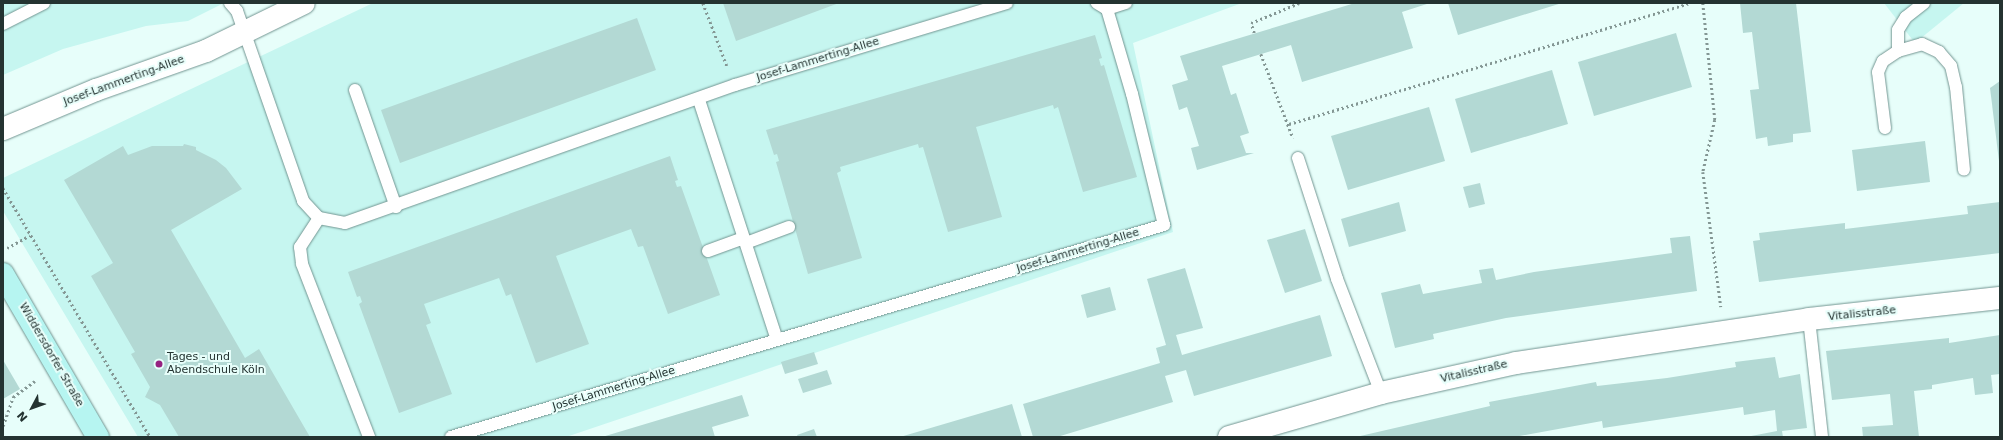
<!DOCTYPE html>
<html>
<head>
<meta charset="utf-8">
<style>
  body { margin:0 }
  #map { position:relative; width:2003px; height:440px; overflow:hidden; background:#e7fefa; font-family:"DejaVu Sans",sans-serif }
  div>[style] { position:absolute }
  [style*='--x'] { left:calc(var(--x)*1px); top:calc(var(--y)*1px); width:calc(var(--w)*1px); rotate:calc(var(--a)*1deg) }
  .built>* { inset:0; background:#c6f6f0 }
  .building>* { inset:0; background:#b3d9d4 }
  .path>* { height:2.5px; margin-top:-1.25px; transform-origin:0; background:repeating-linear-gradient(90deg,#849794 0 2px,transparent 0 5px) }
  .roads { filter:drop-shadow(0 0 1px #729591) drop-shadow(0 0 1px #729591) }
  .service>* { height:12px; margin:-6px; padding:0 6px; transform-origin:6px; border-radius:6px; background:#fff }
  .minor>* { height:22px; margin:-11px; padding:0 11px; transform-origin:11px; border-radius:11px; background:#fff }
  .secondary>* { height:22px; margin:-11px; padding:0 11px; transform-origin:11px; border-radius:11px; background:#b6f5f1 }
  .dots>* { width:11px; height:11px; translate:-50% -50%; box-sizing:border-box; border:2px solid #e7fefa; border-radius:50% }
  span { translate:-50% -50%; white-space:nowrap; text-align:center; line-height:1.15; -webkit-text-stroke:4px #e7fefa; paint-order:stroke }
  .street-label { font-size:11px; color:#243331 }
  .poi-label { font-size:11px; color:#243331 }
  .left { translate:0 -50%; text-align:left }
  .frame { position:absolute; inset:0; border:4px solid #243331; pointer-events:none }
  .north { position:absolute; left:12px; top:388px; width:40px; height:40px; -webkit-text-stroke:3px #e7fefa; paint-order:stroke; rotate:229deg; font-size:11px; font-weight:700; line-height:16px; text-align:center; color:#243331 }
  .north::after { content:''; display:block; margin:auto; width:14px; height:18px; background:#243331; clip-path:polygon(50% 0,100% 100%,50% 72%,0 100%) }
</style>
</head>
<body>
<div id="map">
  <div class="built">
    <i style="clip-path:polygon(3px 3px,224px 3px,188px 21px,146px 26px,63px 49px,3px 75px)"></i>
    <i style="clip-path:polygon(373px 3px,1242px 3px,1133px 43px,1173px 232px,566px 437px,138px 437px,3px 211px,3px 178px)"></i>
    <i style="clip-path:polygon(1884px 3px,1964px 3px,1915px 43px)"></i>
  </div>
  <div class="building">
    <i style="clip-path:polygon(723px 3px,839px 3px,736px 41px)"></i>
    <i style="clip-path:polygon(1355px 3px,1430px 3px,1402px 12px,1413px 48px,1302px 82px,1291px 45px,1222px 66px,1231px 95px,1236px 93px,1249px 133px,1240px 136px,1246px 153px,1254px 153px,1197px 170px,1191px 148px,1199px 146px,1187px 107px,1179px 110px,1172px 85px,1188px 80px,1180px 56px)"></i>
    <i style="clip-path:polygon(1448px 3px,1562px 3px,1458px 35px)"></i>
    <i style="clip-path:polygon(1740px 3px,1796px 3px,1811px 132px,1793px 134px,1793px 142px,1768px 146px,1767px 137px,1756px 139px,1750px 90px,1759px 89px,1752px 32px,1743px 33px)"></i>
    <i style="clip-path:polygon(637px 18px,656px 70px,400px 163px,381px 110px)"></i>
    <i style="clip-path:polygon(1676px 33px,1692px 87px,1594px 116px,1578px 62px)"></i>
    <i style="clip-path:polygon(1095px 35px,1102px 58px,1099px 59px,1101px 66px,1104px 65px,1137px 177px,1083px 192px,1058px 107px,1054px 109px,1053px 105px,976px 127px,1002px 217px,948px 232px,923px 147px,919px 148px,918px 144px,840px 167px,841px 171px,837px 173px,862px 258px,808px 274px,776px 162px,779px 161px,777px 154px,774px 155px,766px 130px)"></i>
    <i style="clip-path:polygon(1552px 70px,1568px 124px,1471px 153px,1455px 99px)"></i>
    <i style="clip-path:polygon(2000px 81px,2000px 161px,1999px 161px,1990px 88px)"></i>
    <i style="clip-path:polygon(1429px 107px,1445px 161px,1348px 190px,1331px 136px)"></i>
    <i style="clip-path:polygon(1925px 141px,1930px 182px,1857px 191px,1852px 150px)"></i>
    <i style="clip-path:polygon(184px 144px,196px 147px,196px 150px,216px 160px,226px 168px,242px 189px,171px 230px,245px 358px,259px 349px,310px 437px,179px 437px,160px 405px,145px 397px,150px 387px,131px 354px,135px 352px,91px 276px,113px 263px,64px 180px,123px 146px,128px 155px,152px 146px,183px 146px)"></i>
    <i style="clip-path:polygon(670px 156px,678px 180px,675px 181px,677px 187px,681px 186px,720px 295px,668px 314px,643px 246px,638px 247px,631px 229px,556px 256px,589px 344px,536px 363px,511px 294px,506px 296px,499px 278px,424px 304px,431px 323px,426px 325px,452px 394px,399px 413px,359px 304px,362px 302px,360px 296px,357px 297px,348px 272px)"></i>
    <i style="clip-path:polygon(1480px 183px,1485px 204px,1469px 208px,1463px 187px)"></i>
    <i style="clip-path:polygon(1399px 202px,1406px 231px,1349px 247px,1341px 219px)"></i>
    <i style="clip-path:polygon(2000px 202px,2000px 253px,1759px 282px,1753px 241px,1760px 240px,1759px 233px,1845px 223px,1845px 229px,1968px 214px,1967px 206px)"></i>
    <i style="clip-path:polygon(1305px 229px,1322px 281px,1285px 293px,1267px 240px)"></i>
    <i style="clip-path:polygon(1690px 236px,1697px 291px,1506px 318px,1433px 334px,1434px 339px,1395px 348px,1381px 293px,1420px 284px,1423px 294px,1482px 283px,1479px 270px,1493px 268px,1496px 280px,1534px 272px,1672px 253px,1670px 238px)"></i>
    <i style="clip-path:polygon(1185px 268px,1203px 328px,1176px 335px,1182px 355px,1320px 315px,1332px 356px,1194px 396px,1186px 370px,1165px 376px,1173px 402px,1057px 437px,1033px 437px,1023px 404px,1160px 363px,1156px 348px,1166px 345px,1147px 279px)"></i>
    <i style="clip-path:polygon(1110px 287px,1116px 310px,1087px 318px,1081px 295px)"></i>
    <i style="clip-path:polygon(2000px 335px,2000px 374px,1991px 375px,1993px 393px,1975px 395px,1973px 378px,1932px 385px,1932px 389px,1914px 391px,1919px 437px,1863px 437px,1862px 427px,1893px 425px,1890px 394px,1832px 400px,1826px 351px,1949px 338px,1949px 343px)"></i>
    <i style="clip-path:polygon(814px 352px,818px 364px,785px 374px,781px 362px)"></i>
    <i style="clip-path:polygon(1775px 357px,1779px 378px,1800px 374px,1807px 428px,1782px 431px,1783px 437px,1746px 437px,1777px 431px,1775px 410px,1744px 415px,1743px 407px,1603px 428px,1602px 421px,1514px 437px,1356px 437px,1490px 406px,1489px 402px,1596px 382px,1597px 386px,1667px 378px,1736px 367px,1735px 362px)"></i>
    <i style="clip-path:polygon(3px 360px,20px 389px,3px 399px)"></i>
    <i style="clip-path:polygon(827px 370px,832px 384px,803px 393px,798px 379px)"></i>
    <i style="clip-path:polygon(742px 395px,749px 416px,712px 427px,715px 437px,602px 437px)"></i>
    <i style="clip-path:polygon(1012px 404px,1022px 437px,900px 437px)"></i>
    <i style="clip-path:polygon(814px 429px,817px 437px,798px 437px,797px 435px)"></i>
  </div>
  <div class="path">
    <i style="--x:703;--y:3;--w:67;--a:69.1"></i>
    <i style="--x:1703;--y:3;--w:118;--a:84.1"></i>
    <i style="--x:1715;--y:120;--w:53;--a:103"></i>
    <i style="--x:1703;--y:172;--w:136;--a:82.4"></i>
    <i style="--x:1254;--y:33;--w:10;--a:-107"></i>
    <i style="--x:1251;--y:23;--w:52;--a:-22.6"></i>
    <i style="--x:1261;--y:54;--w:90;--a:69.1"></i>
    <i style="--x:1289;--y:124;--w:420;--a:-16.8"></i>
    <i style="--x:3;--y:188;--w:289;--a:59.4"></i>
    <i style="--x:7;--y:248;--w:26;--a:-29"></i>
    <i style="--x:3;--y:426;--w:31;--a:-71"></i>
    <i style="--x:13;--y:397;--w:27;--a:-36"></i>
  </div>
  <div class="roads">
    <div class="service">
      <i style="--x:230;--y:3;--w:11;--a:49"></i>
      <i style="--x:237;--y:11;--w:201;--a:70.8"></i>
      <i style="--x:303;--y:201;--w:23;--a:47"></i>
      <i style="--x:319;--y:218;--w:26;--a:11"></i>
      <i style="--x:345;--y:223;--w:414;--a:-19.5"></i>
      <i style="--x:735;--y:85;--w:284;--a:-16.8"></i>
      <i style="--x:1924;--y:3;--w:23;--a:142"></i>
      <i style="--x:1906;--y:17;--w:15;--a:122"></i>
      <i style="--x:1898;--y:30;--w:21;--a:90"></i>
      <i style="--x:1898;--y:51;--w:25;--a:-16"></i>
      <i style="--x:1922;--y:44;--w:19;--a:25"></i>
      <i style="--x:1939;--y:52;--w:18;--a:49"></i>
      <i style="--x:1951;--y:66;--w:22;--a:77"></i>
      <i style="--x:1956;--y:87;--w:83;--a:84.5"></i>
      <i style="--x:1107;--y:9;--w:20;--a:-18"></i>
      <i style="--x:3;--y:24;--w:46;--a:-27.1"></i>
      <i style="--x:355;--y:90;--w:124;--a:70.7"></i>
      <i style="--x:699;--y:100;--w:252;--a:72"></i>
      <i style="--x:1885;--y:128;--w:56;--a:-97.1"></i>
      <i style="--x:1878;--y:72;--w:12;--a:-66"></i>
      <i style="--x:1883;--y:61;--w:18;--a:-34"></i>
      <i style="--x:1298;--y:158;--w:127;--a:72.1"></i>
      <i style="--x:1337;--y:279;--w:122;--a:68.9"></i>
      <i style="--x:319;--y:218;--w:35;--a:123"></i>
      <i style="--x:300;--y:247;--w:17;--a:83"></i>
      <i style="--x:302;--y:264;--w:186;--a:68.8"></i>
      <i style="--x:746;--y:243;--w:46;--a:-20.4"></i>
      <i style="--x:708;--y:251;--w:38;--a:-20"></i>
      <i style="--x:1809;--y:319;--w:119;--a:83.7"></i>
      <i style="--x:451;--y:437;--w:744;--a:-16.56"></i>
      <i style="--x:1164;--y:225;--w:135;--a:-103.7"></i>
      <i style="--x:1132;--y:94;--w:89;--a:-106.4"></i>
      <i style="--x:1107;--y:9;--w:12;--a:-149"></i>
    </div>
    <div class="minor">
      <i style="--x:3;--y:129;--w:101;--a:-22.8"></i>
      <i style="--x:96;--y:90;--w:117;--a:-19.5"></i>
      <i style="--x:206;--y:51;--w:109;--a:-26.1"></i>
      <i style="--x:1229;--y:437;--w:158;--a:-16.1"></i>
      <i style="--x:1381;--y:393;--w:138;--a:-12.5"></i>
      <i style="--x:1516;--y:363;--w:296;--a:-8.5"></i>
      <i style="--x:1809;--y:319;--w:192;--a:-6.3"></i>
    </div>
    <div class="secondary">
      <i style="--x:3;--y:274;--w:189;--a:59.8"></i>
    </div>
  </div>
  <div class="dots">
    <i style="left:159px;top:364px;background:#962280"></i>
  </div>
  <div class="street-label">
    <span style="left:818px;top:60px;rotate:-17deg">Josef-Lammerting-Allee</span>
    <span style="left:124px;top:81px;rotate:-20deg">Josef-Lammerting-Allee</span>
    <span style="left:1078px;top:251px;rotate:-17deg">Josef-Lammerting-Allee</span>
    <span style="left:1862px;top:314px;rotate:-6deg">Vitalisstraße</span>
    <span style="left:51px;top:355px;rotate:60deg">Widdersdorfer Straße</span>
    <span style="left:1474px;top:372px;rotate:-13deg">Vitalisstraße</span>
    <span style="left:614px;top:389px;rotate:-17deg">Josef-Lammerting-Allee</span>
  </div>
  <div class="poi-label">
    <span class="left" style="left:167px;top:364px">Tages - und<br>Abendschule Köln</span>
  </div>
  <div class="frame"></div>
  <div class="north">N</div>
</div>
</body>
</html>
